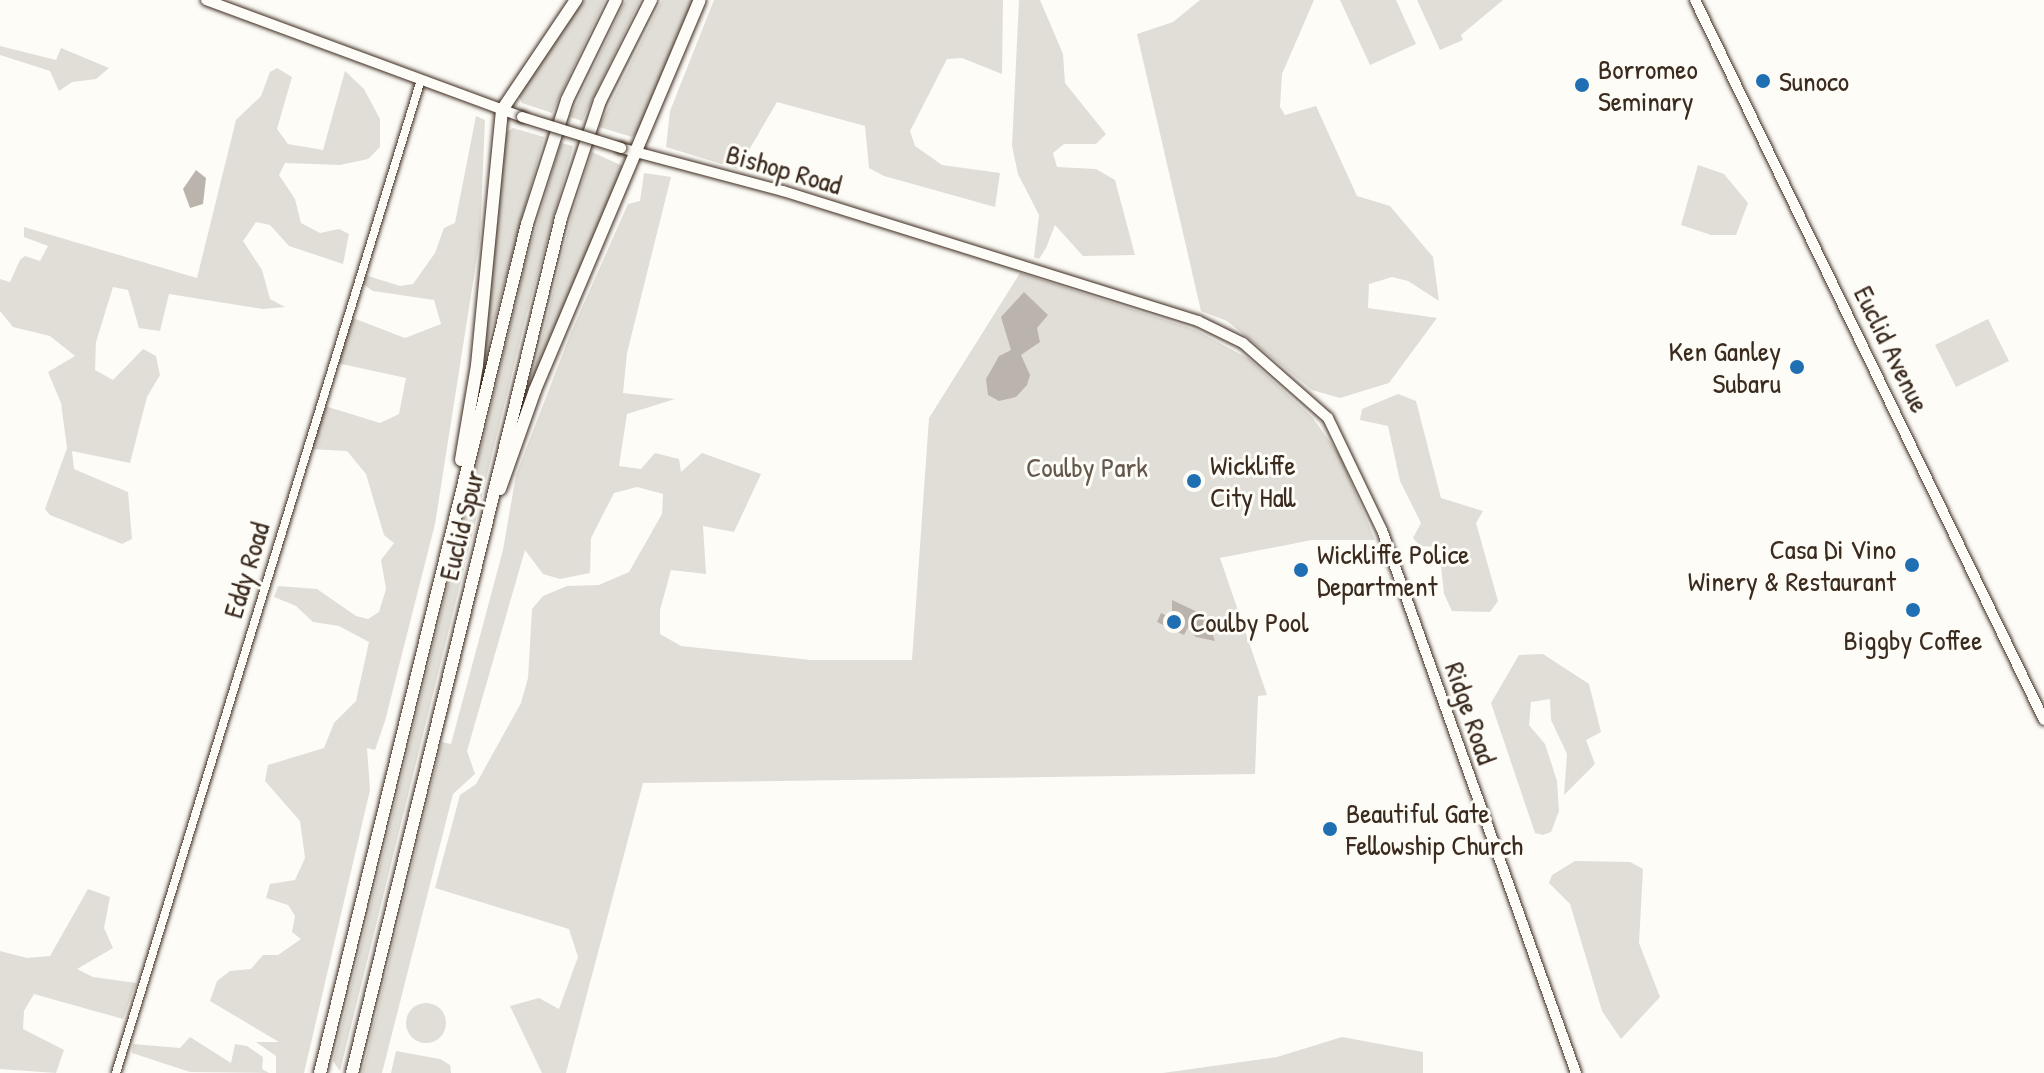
<!DOCTYPE html>
<html>
<head>
<meta charset="utf-8">
<style>
  body { margin:0 }
  #map { position:relative; width:2044px; height:1073px; overflow:hidden; background:#fdfcf7; font-family:"Patrick Hand",sans-serif }
  div>[style] { position:absolute }
  [style*='--x'] { left:calc(var(--x)*1px); top:calc(var(--y)*1px); width:calc(var(--w)*1px); rotate:calc(var(--a)*1deg) }
  .green>* { inset:0; background:#e1ded7 }
  .round { border-radius:50% }
  .water>* { inset:0; background:#bbb4ad }
  .roads { filter:drop-shadow(0 0 2px #3b2a1e) drop-shadow(0 0 2px #3b2a1e) }
  .minor>* { height:8px; margin:-4px; padding:0 4px; transform-origin:4px; border-radius:4px; background:#fdfcf7 }
  .major>* { height:10px; margin:-5px; padding:0 5px; transform-origin:5px; border-radius:5px; background:#fdfcf7 }
  .highway>* { height:12px; margin:-6px; padding:0 6px; transform-origin:6px; border-radius:6px; background:#fdfcf7 }
  .bridges { filter:drop-shadow(0 0 2px #3b2a1e) drop-shadow(0 0 2px #3b2a1e) }
  .major-bridge>* { height:10px; margin:-5px; padding:0 5px; transform-origin:5px; border-radius:5px; background:#fdfcf7 }
  .dots>* { width:22px; height:22px; translate:-50% -50%; box-sizing:border-box; border:4px solid #fdfcf7; border-radius:50% }
  span { translate:-50% -50%; white-space:nowrap; text-align:center; line-height:1.15; -webkit-text-stroke:6px #fdfcf7; paint-order:stroke }
  .poi-label { font-size:28px; color:#3b2a1e }
  .left { translate:0 -50%; text-align:left }
  .right { translate:-100% -50%; text-align:right }
  .street-label { font-size:28px; color:#3b2a1e }
  .park-label { font-size:28px; color:#64574c }
</style>
</head>
<body>
<div id="map">
  <div class="green">
    <i style="clip-path:polygon(584px 0,605px 0,552px 113px,522px 103px,518px 94px)"></i>
    <i style="clip-path:polygon(626px 0,640px 0,582px 121px,570px 117px)"></i>
    <i style="clip-path:polygon(662px 0,696px 0,640px 131px,632px 137px,599px 127px)"></i>
    <i style="clip-path:polygon(714px 0,1003px 0,1002px 74px,962px 58px,947px 59px,910px 131px,915px 146px,942px 165px,1000px 173px,995px 207px,884px 176px,869px 168px,865px 126px,777px 102px,738px 169px,666px 147px,670px 111px)"></i>
    <i style="clip-path:polygon(1019px 0,1040px 0,1063px 54px,1065px 83px,1106px 134px,1096px 144px,1064px 144px,1053px 153px,1057px 167px,1096px 169px,1115px 180px,1135px 255px,1083px 256px,1055px 225px,1046px 248px,1039px 259px,1034px 257px,1039px 215px,1018px 174px,1012px 146px)"></i>
    <i style="clip-path:polygon(1200px 0,1314px 0,1282px 74px,1280px 107px,1285px 115px,1316px 106px,1357px 196px,1390px 206px,1433px 257px,1439px 301px,1408px 281px,1392px 277px,1369px 284px,1368px 308px,1437px 318px,1389px 383px,1340px 398px,1312px 390px,1227px 321px,1201px 311px,1137px 34px,1173px 22px)"></i>
    <i style="clip-path:polygon(1340px 0,1396px 0,1416px 44px,1370px 65px)"></i>
    <i style="clip-path:polygon(1417px 0,1503px 0,1461px 35px,1463px 40px,1440px 50px)"></i>
    <i style="clip-path:polygon(0 46px,56px 60px,61px 48px,109px 68px,96px 79px,72px 82px,59px 91px,50px 71px,0 55px)"></i>
    <i style="clip-path:polygon(277px 68px,292px 77px,277px 129px,288px 144px,323px 150px,345px 71px,364px 89px,380px 119px,380px 147px,368px 159px,340px 165px,285px 163px,279px 175px,295px 199px,301px 223px,320px 233px,339px 229px,349px 234px,343px 264px,289px 246px,270px 225px,256px 222px,243px 241px,262px 270px,270px 299px,285px 307px,263px 309px,169px 294px,160px 331px,139px 328px,128px 290px,113px 287px,96px 342px,95px 370px,113px 380px,143px 349px,156px 356px,160px 375px,147px 397px,130px 463px,72px 451px,74px 469px,128px 492px,132px 539px,122px 544px,50px 515px,45px 509px,67px 448px,61px 403px,48px 372px,75px 356px,50px 336px,13px 327px,0 311px,0 279px,10px 282px,20px 260px,25px 256px,40px 261px,48px 246px,24px 237px,24px 227px,197px 278px,236px 120px,261px 96px,270px 72px)"></i>
    <i style="clip-path:polygon(476px 116px,485px 120px,480px 238px,435px 524px,385px 721px,375px 750px,367px 748px,370px 790px,304px 1073px,276px 1073px,276px 1056px,256px 1042px,279px 1042px,210px 1001px,217px 981px,230px 971px,251px 969px,263px 955px,278px 955px,301px 939px,292px 932px,295px 916px,288px 905px,266px 898px,270px 884px,295px 880px,305px 858px,300px 821px,265px 781px,268px 765px,324px 748px,334px 723px,356px 701px,369px 642px,339px 626px,313px 622px,296px 606px,274px 597px,278px 586px,317px 589px,356px 616px,368px 619px,379px 612px,386px 589px,381px 560px,394px 543px,384px 535px,366px 474px,347px 451px,310px 449px,325px 406px,380px 423px,399px 414px,406px 378px,337px 363px,353px 318px,405px 338px,441px 324px,434px 300px,373px 291px,361px 283px,365px 275px,400px 286px,413px 284px,435px 253px,444px 228px,455px 223px)"></i>
    <i style="clip-path:polygon(513px 128px,544px 137px,482px 365px,505px 133px)"></i>
    <i style="clip-path:polygon(561px 143px,573px 146px,527px 313px,340px 1071px,333px 1061px,527px 258px)"></i>
    <i style="clip-path:polygon(592px 152px,625px 167px,529px 390px,572px 215px)"></i>
    <i style="clip-path:polygon(1698px 165px,1724px 174px,1748px 203px,1736px 235px,1711px 235px,1681px 225px)"></i>
    <i style="clip-path:polygon(644px 173px,671px 177px,627px 353px,623px 393px,675px 399px,627px 414px,619px 466px,641px 469px,655px 453px,679px 459px,681px 472px,702px 453px,761px 474px,734px 532px,703px 526px,706px 574px,671px 570px,660px 610px,660px 634px,681px 646px,811px 660px,912px 660px,929px 418px,1020px 273px,1196px 330px,1249px 359px,1312px 417px,1340px 456px,1375px 540px,1312px 540px,1220px 558px,1267px 695px,1258px 696px,1255px 774px,643px 783px,566px 1073px,542px 1073px,510px 1006px,539px 998px,559px 1009px,578px 957px,569px 929px,435px 888px,460px 795px,476px 784px,521px 703px,528px 678px,532px 609px,543px 596px,567px 586px,599px 585px,629px 572px,662px 514px,663px 494px,637px 487px,614px 493px,591px 538px,590px 573px,560px 579px,543px 574px,525px 550px,467px 751px,475px 774px,453px 794px,382px 1073px,362px 1073px,442px 742px,451px 744px,503px 550px,516px 475px,570px 335px,628px 204px,640px 201px)"></i>
    <i style="clip-path:polygon(1988px 319px,2009px 361px,1956px 387px,1935px 345px)"></i>
    <i style="clip-path:polygon(1398px 394px,1416px 401px,1441px 498px,1483px 511px,1476px 523px,1498px 601px,1490px 612px,1452px 611px,1444px 594px,1439px 547px,1420px 546px,1413px 538px,1421px 523px,1400px 481px,1388px 426px,1360px 420px,1362px 409px)"></i>
    <i style="clip-path:polygon(1543px 654px,1589px 684px,1601px 732px,1586px 740px,1595px 764px,1564px 795px,1567px 754px,1551px 720px,1550px 699px,1531px 702px,1529px 725px,1545px 744px,1557px 781px,1559px 811px,1551px 832px,1543px 835px,1535px 833px,1491px 703px,1519px 655px)"></i>
    <i style="clip-path:polygon(1575px 861px,1630px 862px,1643px 869px,1639px 943px,1660px 997px,1621px 1039px,1602px 1011px,1570px 904px,1549px 883px,1552px 875px)"></i>
    <i style="clip-path:polygon(88px 889px,110px 897px,104px 928px,113px 948px,77px 969px,93px 977px,136px 983px,123px 1019px,34px 994px,24px 1011px,23px 1029px,64px 1050px,56px 1073px,0 1069px,0 951px,27px 958px,50px 956px)"></i>
    <i class="round" style="left:406px;top:1003px;width:40px;height:40px"></i>
    <i style="clip-path:polygon(190px 1037px,231px 1063px,235px 1044px,247px 1046px,263px 1057px,262px 1069px,269px 1073px,190px 1072px,132px 1053px,133px 1044px,180px 1048px)"></i>
    <i style="clip-path:polygon(1342px 1037px,1423px 1052px,1423px 1073px,1163px 1073px,1277px 1057px)"></i>
    <i style="clip-path:polygon(396px 1051px,440px 1059px,450px 1065px,451px 1073px,391px 1073px)"></i>
  </div>
  <div class="water">
    <i style="clip-path:polygon(196px 170px,206px 178px,203px 204px,190px 208px,183px 189px)"></i>
    <i style="clip-path:polygon(1024px 292px,1048px 315px,1037px 328px,1040px 342px,1021px 355px,1030px 375px,1027px 385px,1016px 397px,999px 401px,988px 395px,986px 379px,999px 356px,1011px 350px,1001px 317px)"></i>
    <i style="clip-path:polygon(1172px 600px,1206px 616px,1215px 641px,1196px 637px,1190px 631px,1193px 618px,1184px 635px,1157px 622px,1161px 613px,1172px 618px)"></i>
  </div>
  <div class="roads">
    <div class="minor">
      <i style="--x:116;--y:1073;--w:1039;--a:-72.93"></i>
    </div>
    <div class="major">
      <i style="--x:206;--y:0;--w:337;--a:20.3"></i>
      <i style="--x:1695;--y:0;--w:800;--a:64.14"></i>
      <i style="--x:621;--y:148;--w:168;--a:14.9"></i>
      <i style="--x:783;--y:191;--w:435;--a:17.4"></i>
      <i style="--x:1198;--y:321;--w:50;--a:26.1"></i>
      <i style="--x:1243;--y:343;--w:113;--a:41.4"></i>
      <i style="--x:1328;--y:418;--w:124;--a:64.3"></i>
      <i style="--x:1382;--y:530;--w:577;--a:70.34"></i>
    </div>
    <div class="highway">
      <i style="--x:461;--y:460;--w:96;--a:-80.4"></i>
      <i style="--x:477;--y:365;--w:256;--a:-84.4"></i>
      <i style="--x:502;--y:110;--w:133;--a:-56.1"></i>
      <i style="--x:500;--y:489;--w:105;--a:-70.5"></i>
      <i style="--x:535;--y:390;--w:423;--a:-67.1"></i>
      <i style="--x:320;--y:1073;--w:874;--a:-76.3"></i>
      <i style="--x:527;--y:224;--w:130;--a:-72.1"></i>
      <i style="--x:567;--y:100;--w:111;--a:-63.9"></i>
      <i style="--x:352;--y:1073;--w:880;--a:-76.26"></i>
      <i style="--x:561;--y:218;--w:123;--a:-71.6"></i>
      <i style="--x:600;--y:101;--w:113;--a:-63.2"></i>
    </div>
  </div>
  <div class="bridges">
    <div class="major-bridge">
      <i style="--x:522;--y:117;--w:104;--a:17.4"></i>
    </div>
  </div>
  <div class="dots">
    <i style="left:1763px;top:81px;background:#1f6fb2"></i>
    <i style="left:1582px;top:85px;background:#1f6fb2"></i>
    <i style="left:1797px;top:367px;background:#1f6fb2"></i>
    <i style="left:1194px;top:481px;background:#1f6fb2"></i>
    <i style="left:1912px;top:565px;background:#1f6fb2"></i>
    <i style="left:1301px;top:570px;background:#1f6fb2"></i>
    <i style="left:1913px;top:610px;background:#1f6fb2"></i>
    <i style="left:1174px;top:622px;background:#1f6fb2"></i>
    <i style="left:1330px;top:829px;background:#1f6fb2"></i>
  </div>
  <div class="poi-label">
    <span class="left" style="left:1598px;top:85px">Borromeo<br>Seminary</span>
    <span class="left" style="left:1779px;top:81px">Sunoco</span>
    <span class="right" style="left:1781px;top:367px">Ken Ganley<br>Subaru</span>
    <span class="left" style="left:1210px;top:481px">Wickliffe<br>City Hall</span>
    <span class="right" style="left:1896px;top:565px">Casa Di Vino<br>Winery &amp; Restaurant</span>
    <span class="left" style="left:1317px;top:570px">Wickliffe Police<br>Department</span>
    <span class="left" style="left:1190px;top:622px">Coulby Pool</span>
    <span style="left:1913px;top:640px">Biggby Coffee</span>
    <span class="left" style="left:1346px;top:829px">Beautiful Gate<br>Fellowship Church</span>
  </div>
  <div class="street-label">
    <span style="left:784px;top:169px;rotate:16deg">Bishop Road</span>
    <span style="left:1892px;top:349px;rotate:64deg">Euclid Avenue</span>
    <span style="left:461px;top:525px;rotate:-76deg">Euclid Spur</span>
    <span style="left:246px;top:570px;rotate:-73deg">Eddy Road</span>
    <span style="left:1471px;top:713px;rotate:71deg">Ridge Road</span>
  </div>
  <div class="park-label">
    <span style="left:1087px;top:467px">Coulby Park</span>
  </div>
</div>
</body>
</html>
